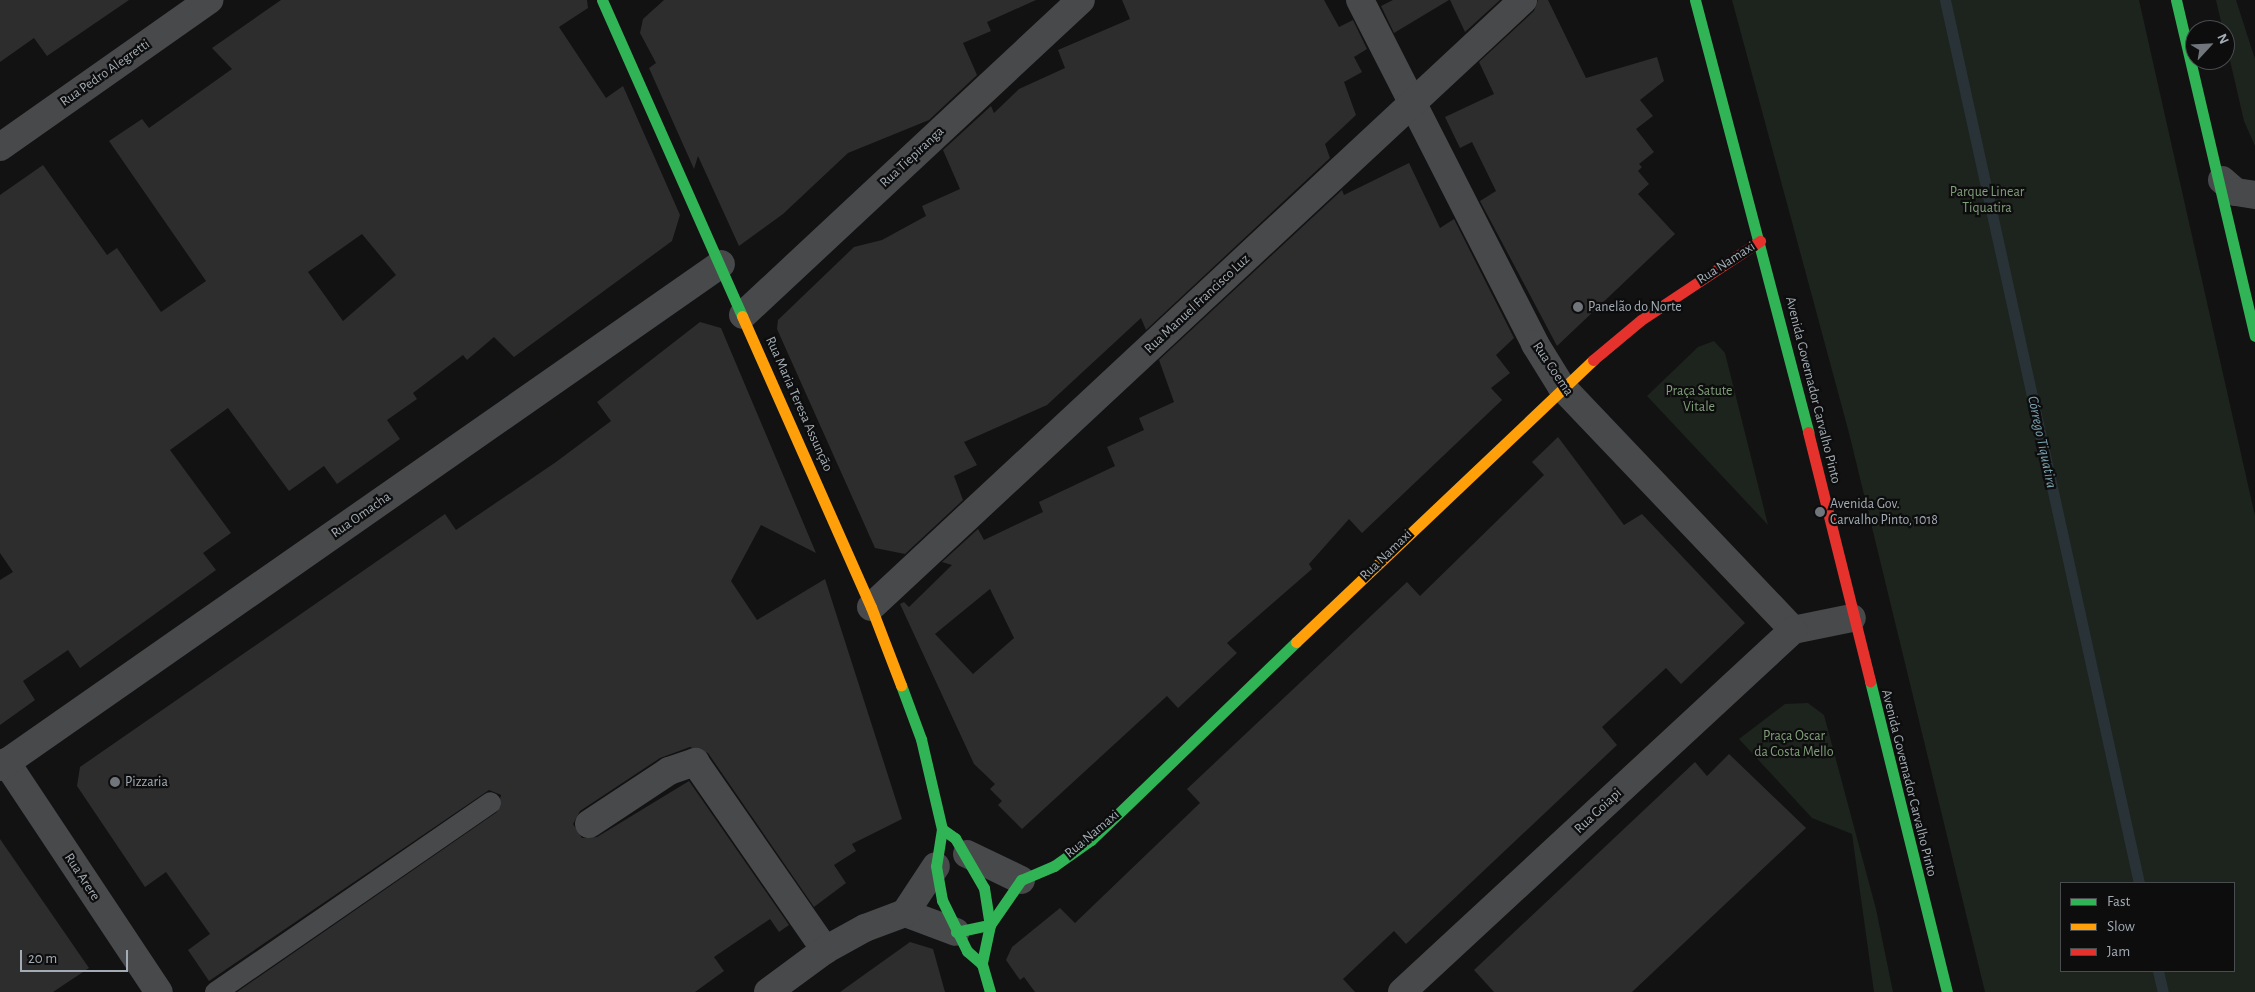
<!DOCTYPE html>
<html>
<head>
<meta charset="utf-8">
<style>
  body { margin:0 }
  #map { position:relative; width:2255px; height:992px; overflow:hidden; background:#121213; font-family:"Alegreya Sans",sans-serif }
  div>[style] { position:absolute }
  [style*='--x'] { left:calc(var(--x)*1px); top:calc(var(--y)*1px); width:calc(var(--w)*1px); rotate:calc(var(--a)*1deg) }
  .green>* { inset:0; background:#1d231d }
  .stream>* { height:11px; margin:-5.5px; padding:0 5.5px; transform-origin:5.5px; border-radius:5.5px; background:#293236 }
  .building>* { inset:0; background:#2d2d2e }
  .lane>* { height:21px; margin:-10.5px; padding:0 10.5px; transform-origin:10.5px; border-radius:10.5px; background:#47494b }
  .street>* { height:28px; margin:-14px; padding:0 14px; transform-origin:14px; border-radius:14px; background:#47494b }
  .fast>* { height:11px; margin:-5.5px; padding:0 5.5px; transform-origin:5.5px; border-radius:5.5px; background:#30b455 }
  .slow>* { height:11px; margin:-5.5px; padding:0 5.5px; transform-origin:5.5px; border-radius:5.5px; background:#ff9f0a }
  .jam>* { height:11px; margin:-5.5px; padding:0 5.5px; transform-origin:5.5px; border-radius:5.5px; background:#e5322d }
  .dots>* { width:14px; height:14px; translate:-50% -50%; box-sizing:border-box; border:2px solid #0d0d0e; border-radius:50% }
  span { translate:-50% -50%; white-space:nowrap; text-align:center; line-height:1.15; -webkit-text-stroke:4.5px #0d0d0e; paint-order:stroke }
  .street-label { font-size:14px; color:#a3acb4 }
  .park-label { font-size:14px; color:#809f7a }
  .poi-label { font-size:14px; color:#a3acb4 }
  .left { translate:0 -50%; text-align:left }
  .water-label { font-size:15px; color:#7aa2af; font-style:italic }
  .legend { position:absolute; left:2060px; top:882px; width:175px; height:90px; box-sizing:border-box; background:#0d0d0e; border:1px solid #494d50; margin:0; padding:6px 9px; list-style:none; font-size:15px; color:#a3acb4 }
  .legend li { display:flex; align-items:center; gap:10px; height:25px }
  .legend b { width:25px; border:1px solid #494d50 }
  .north { position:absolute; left:2185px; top:20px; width:50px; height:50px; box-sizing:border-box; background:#0d0d0e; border:1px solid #494d50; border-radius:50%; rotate:65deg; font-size:14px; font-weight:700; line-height:20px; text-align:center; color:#a3acb4 }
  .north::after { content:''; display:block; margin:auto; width:18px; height:22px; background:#70767c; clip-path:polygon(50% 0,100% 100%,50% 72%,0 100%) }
  .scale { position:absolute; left:20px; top:950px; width:108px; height:22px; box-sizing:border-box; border:2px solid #a3acb4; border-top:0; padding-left:6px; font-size:15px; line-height:18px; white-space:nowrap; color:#a3acb4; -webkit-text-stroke:4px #0d0d0e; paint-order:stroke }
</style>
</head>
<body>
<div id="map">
  <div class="green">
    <i style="clip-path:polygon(evenodd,1732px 0,2139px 0,2255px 516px,2255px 992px,1985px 992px,1849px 433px,1732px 0,2234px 883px,2234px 971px,2061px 971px,2061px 883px,2234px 883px)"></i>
    <i style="clip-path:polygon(2216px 0,2236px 0,2255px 59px,2255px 146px,2244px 121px)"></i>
    <i style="clip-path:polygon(1714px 341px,1725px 353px,1768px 525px,1647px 396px,1698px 347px)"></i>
    <i style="clip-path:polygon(1808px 703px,1824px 715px,1876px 909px,1893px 992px,1874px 992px,1852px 834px,1812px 818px,1739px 739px,1785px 704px)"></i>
  </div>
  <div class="stream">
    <i style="--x:1945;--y:0;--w:904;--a:77.61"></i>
    <i style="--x:2158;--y:971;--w:22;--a:77"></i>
  </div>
  <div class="building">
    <i style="clip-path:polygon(0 0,129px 0,47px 56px,34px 38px,0 62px)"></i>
    <i style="clip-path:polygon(evenodd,281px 0,587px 0,588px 8px,559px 27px,606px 98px,623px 86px,680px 215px,672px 241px,514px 357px,494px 337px,467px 360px,463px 355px,413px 393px,417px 399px,387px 420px,400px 439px,337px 484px,324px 466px,289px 491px,228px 408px,170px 450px,231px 533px,203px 553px,216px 570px,80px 668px,68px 650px,23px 681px,35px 700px,0 725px,0 580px,13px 572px,0 553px,0 195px,43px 165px,107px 255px,117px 248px,161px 312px,206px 281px,109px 141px,142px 119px,149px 128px,232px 69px,212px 48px,281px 0,362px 234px,396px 275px,343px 321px,308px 272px,362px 234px)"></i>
    <i style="clip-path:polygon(664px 0,1036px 0,987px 22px,991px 31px,963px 43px,977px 75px,929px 120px,848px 153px,783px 214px,739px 246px,698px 156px,694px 169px,649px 68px,656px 63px,640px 33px,643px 19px)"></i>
    <i style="clip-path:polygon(1122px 0,1324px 0,1339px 27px,1353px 20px,1367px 49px,1354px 57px,1362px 72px,1344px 82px,1356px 115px,1325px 144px,1330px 158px,1146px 330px,1141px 318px,1047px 405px,964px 442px,977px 465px,954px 476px,963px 500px,905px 554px,875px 548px,777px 329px,778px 320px,854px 247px,882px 240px,926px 216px,922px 206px,960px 189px,943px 150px,991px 106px,994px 113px,1019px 89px,1065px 68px,1058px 50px,1130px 19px)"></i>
    <i style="clip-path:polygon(1393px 0,1449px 0,1394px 33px,1381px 6px)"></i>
    <i style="clip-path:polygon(1450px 0,1500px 0,1465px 32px)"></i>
    <i style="clip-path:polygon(1538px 0,1548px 0,1586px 78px,1657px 57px,1664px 81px,1640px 100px,1653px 116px,1636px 129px,1654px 152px,1639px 164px,1642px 167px,1638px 171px,1649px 184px,1638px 194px,1675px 234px,1557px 346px,1480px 201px,1496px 191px,1472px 142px,1460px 148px,1445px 117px,1494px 94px,1479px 62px,1534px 11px)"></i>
    <i style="clip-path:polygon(evenodd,1409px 163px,1440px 228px,1454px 219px,1514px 338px,1496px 355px,1510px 373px,1491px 388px,1502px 400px,1362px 533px,1349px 519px,1309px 564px,1312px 569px,1227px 643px,1237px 653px,1178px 708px,1167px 696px,1022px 829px,998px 805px,1002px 801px,990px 789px,995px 784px,974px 764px,900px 604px,904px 602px,909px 607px,952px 565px,942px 562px,978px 529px,984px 540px,1043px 512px,1039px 502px,1115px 466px,1107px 447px,1144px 430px,1139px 418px,1174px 402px,1159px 360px,1342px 190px,1344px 195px,1409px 163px,990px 589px,1014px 638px,973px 674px,935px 634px,990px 589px)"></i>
    <i style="clip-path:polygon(700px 322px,721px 328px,816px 553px,761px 525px,731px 581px,757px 620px,825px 579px,902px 819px,852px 844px,856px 851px,834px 865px,846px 883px,814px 907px,708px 753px,690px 747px,660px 758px,580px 811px,573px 824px,582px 838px,597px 837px,689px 781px,789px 925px,779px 932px,770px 919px,714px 957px,724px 971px,695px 992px,237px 992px,497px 812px,501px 795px,489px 790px,209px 981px,188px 950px,210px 934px,166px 872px,145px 887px,77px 786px,80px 767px,445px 514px,456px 530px,556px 462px,611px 421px,597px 402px)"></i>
    <i style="clip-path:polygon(1558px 437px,1624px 525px,1642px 514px,1745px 623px,1681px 684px,1666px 668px,1602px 727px,1617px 745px,1406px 944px,1394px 931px,1343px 979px,1355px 992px,1035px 992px,1024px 977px,1020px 980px,1006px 960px,1012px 947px,1060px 908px,1075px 923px,1200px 803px,1187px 789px,1407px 582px,1420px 596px,1544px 475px,1532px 462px)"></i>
    <i style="clip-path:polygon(1729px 754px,1806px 828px,1632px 992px,1494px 992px,1474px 970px,1695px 762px,1707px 776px)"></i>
    <i style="clip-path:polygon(0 839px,89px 968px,53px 992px,0 992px)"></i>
    <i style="clip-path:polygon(910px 942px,933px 949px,945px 992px,840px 992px)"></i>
  </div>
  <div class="lane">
    <i style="--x:215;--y:992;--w:334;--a:-34.6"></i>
  </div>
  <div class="street">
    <i style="--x:1360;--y:0;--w:386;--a:63"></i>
    <i style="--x:1535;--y:344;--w:49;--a:58.2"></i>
    <i style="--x:1561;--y:386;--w:337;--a:46.4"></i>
    <i style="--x:1793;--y:630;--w:60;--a:-11.5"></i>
    <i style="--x:0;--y:147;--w:256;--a:-35.1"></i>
    <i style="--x:2222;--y:180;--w:18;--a:41"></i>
    <i style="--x:2236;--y:192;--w:19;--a:9"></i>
    <i style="--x:743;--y:315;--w:462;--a:-43"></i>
    <i style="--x:871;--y:607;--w:891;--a:-42.95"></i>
    <i style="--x:6;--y:762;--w:276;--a:56.4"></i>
    <i style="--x:0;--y:767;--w:879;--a:-34.9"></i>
    <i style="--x:589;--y:824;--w:96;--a:-33.5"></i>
    <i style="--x:669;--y:771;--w:28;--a:-19"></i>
    <i style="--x:695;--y:762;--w:229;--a:55.3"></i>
    <i style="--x:967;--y:854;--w:60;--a:25.7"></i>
    <i style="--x:905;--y:913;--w:54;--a:20.4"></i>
    <i style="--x:768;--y:992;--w:71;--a:-36.4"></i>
    <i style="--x:825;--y:950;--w:46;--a:-28.8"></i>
    <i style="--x:865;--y:928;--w:43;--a:-20.6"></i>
    <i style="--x:905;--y:913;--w:56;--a:-56.6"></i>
    <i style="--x:1402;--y:992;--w:533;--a:-42.79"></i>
  </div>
  <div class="fast">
    <i style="--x:602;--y:0;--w:346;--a:66.1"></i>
    <i style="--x:1695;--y:0;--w:447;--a:75.3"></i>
    <i style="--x:2176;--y:0;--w:345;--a:76.8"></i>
    <i style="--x:1870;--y:681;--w:320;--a:76.1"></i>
    <i style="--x:901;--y:685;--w:58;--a:69.7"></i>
    <i style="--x:921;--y:739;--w:92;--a:76.9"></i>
    <i style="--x:942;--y:829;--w:37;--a:99"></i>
    <i style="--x:936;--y:866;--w:35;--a:80"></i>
    <i style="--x:942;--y:900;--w:57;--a:63.9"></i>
    <i style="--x:967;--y:951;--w:20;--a:41"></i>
    <i style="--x:942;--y:829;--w:16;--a:35"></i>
    <i style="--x:955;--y:838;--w:58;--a:59.9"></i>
    <i style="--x:984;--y:888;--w:37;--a:81"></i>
    <i style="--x:990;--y:925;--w:40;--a:102"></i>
    <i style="--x:982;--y:964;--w:29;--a:74"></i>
    <i style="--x:956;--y:932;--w:35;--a:-12"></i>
    <i style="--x:990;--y:925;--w:55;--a:-55.4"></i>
    <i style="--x:1021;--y:880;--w:36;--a:-23"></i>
    <i style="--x:1054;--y:866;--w:45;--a:-35.1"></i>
    <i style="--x:1091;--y:840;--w:285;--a:-44"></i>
  </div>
  <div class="slow">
    <i style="--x:742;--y:316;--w:318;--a:66.1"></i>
    <i style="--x:871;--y:607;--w:84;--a:69"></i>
    <i style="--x:1296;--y:642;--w:410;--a:-43.5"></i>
  </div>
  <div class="jam">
    <i style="--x:1593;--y:360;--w:62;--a:-39.8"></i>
    <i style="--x:1641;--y:320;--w:143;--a:-33.6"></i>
    <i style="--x:1808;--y:432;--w:257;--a:76"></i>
  </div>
  <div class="dots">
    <i style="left:1578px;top:307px;background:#70767c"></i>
    <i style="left:1820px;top:512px;background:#70767c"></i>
    <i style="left:115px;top:782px;background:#70767c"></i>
  </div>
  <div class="street-label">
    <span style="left:105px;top:73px;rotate:-35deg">Rua Pedro Alegretti</span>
    <span style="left:912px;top:157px;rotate:-43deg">Rua Tiepiranga</span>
    <span style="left:1726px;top:263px;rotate:-33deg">Rua Namaxi</span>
    <span style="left:1197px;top:304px;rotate:-43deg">Rua Manuel Francisco Luz</span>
    <span style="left:1553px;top:369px;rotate:56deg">Rua Coema</span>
    <span style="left:1813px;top:390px;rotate:76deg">Avenida Governador Carvalho Pinto</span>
    <span style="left:799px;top:404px;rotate:66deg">Rua Maria Teresa Assunção</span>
    <span style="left:361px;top:515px;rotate:-35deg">Rua Omacha</span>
    <span style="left:1386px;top:555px;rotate:-44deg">Rua Namaxi</span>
    <span style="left:1909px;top:783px;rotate:76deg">Avenida Governador Carvalho Pinto</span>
    <span style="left:1598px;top:811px;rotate:-43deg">Rua Goiapi</span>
    <span style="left:1092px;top:834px;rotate:-40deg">Rua Namaxi</span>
    <span style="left:82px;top:877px;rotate:57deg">Rua Arere</span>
  </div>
  <div class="park-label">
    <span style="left:1987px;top:200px">Parque Linear<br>Tiquatira</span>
    <span style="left:1699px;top:399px">Praça Satute<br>Vitale</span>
    <span style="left:1794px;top:744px">Praça Oscar<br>da Costa Mello</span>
  </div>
  <div class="poi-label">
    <span class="left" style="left:1588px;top:307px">Panelão do Norte</span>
    <span class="left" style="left:1830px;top:512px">Avenida Gov.<br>Carvalho Pinto, 1018</span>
    <span class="left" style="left:125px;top:782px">Pizzaria</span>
  </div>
  <div class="water-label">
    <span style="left:2042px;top:442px;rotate:78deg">Córrego Tiquatira</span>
  </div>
  <ul class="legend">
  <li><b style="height:6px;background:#30b455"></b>Fast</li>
  <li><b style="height:6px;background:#ff9f0a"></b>Slow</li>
  <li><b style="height:6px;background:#e5322d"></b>Jam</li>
  </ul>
  <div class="north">N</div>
  <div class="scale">20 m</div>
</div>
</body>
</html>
